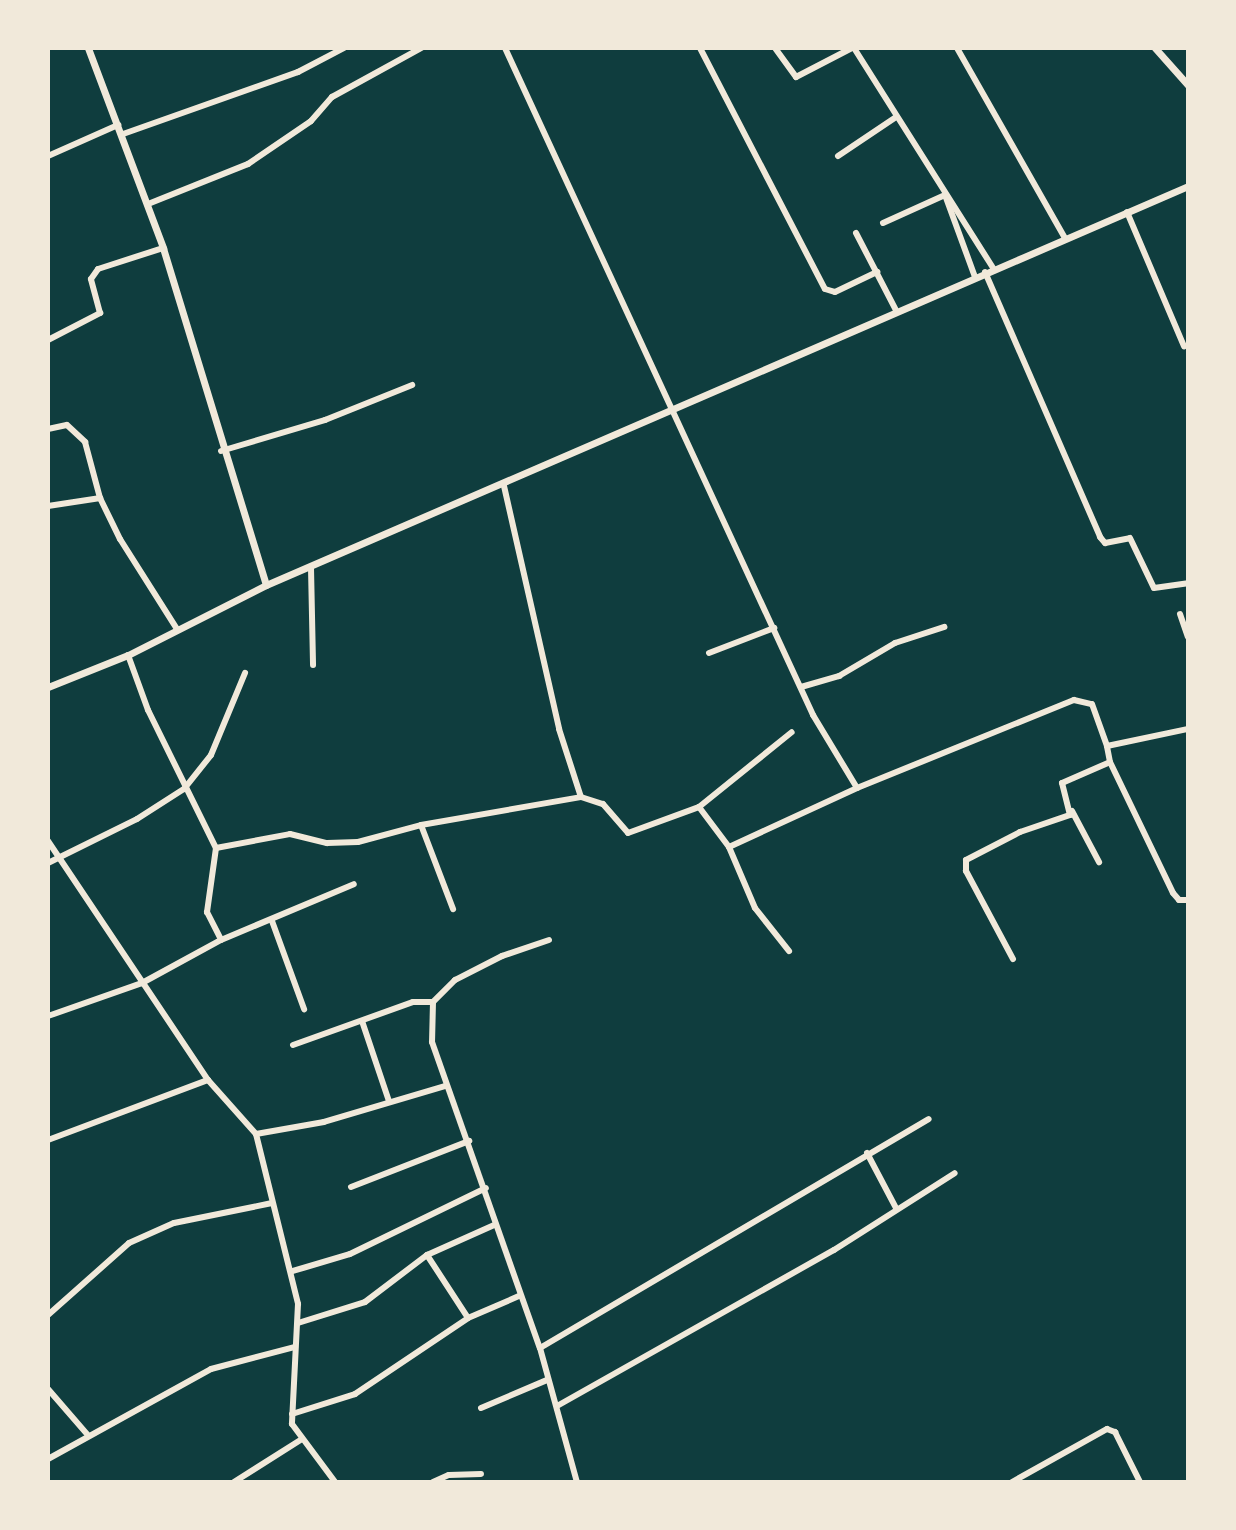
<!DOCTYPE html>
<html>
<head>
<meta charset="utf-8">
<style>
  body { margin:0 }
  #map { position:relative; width:1236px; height:1530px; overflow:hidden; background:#0f3d3e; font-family:"Crimson Pro",serif }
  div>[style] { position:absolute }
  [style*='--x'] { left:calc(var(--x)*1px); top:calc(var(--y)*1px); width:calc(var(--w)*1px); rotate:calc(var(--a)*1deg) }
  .minor>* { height:6px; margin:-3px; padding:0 3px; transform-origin:3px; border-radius:3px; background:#f1e9da }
  .tertiary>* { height:7px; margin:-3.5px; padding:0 3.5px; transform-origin:3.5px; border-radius:3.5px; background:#f1e9da }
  span { translate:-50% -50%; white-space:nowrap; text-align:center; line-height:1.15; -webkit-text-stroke:7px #f1e9da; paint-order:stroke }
  .frame { position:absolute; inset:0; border:50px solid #f1e9da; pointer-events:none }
</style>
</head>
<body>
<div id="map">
  <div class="minor">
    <i style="--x:505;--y:48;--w:735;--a:65.21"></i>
    <i style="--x:813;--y:715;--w:85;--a:58.9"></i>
    <i style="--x:700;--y:48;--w:271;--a:62.6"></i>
    <i style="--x:825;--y:289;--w:10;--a:17"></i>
    <i style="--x:835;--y:292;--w:47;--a:-25.5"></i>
    <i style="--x:775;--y:48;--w:36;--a:54"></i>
    <i style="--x:796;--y:77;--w:63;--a:-27.4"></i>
    <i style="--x:854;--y:48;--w:260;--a:57.7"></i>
    <i style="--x:957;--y:48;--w:219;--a:60.4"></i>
    <i style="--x:123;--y:134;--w:186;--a:-19.5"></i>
    <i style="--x:298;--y:72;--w:52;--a:-27.6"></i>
    <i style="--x:48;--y:156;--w:77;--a:-23.9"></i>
    <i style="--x:838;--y:156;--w:70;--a:-33.9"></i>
    <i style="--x:945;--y:195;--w:87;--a:69.9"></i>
    <i style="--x:148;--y:204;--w:108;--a:-21.8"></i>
    <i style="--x:248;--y:164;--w:76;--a:-34.3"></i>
    <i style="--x:311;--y:121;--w:32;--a:-49"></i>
    <i style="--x:332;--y:97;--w:102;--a:-28.8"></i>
    <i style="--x:1127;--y:212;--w:146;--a:67"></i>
    <i style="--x:883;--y:223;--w:68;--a:-24.3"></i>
    <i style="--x:856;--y:233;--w:89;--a:62.6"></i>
    <i style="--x:985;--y:272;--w:289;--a:66.5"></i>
    <i style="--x:1100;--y:537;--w:8;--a:50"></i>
    <i style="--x:1105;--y:543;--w:25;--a:-11"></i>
    <i style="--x:1130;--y:538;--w:55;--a:64.4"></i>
    <i style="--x:1154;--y:588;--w:34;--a:-8"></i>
    <i style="--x:48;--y:340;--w:59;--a:-27.4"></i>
    <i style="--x:100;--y:313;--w:35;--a:-105"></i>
    <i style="--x:91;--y:279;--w:12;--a:-55"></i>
    <i style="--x:98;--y:269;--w:68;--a:-17.9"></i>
    <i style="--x:48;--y:429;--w:19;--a:-12"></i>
    <i style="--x:67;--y:425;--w:25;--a:43"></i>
    <i style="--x:85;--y:442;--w:58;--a:75"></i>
    <i style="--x:100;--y:498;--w:46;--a:64"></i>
    <i style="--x:120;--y:539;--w:107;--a:57.7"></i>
    <i style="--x:221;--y:451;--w:109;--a:-16.6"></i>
    <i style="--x:325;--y:420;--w:94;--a:-21.9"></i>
    <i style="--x:504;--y:486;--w:249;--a:77.2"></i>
    <i style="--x:559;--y:729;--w:71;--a:72.1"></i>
    <i style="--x:48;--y:506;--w:53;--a:-8.7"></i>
    <i style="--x:311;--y:568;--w:97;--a:88.8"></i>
    <i style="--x:1180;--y:614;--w:24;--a:71"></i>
    <i style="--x:709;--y:653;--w:70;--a:-21"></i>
    <i style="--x:128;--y:655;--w:59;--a:70"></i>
    <i style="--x:148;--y:710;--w:154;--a:63.8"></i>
    <i style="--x:216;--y:848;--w:75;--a:-10.7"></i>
    <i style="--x:290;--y:834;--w:38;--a:14"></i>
    <i style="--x:327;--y:843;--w:31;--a:-2"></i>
    <i style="--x:358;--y:842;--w:65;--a:-15.1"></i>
    <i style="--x:421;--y:825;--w:162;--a:-9.9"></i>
    <i style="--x:581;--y:797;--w:23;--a:18"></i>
    <i style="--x:603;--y:804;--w:38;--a:49"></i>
    <i style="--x:628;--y:833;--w:76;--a:-20.1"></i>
    <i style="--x:699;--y:807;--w:50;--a:53.1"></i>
    <i style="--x:729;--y:847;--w:141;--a:-24.7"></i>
    <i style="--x:857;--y:788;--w:234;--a:-22.1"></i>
    <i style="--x:1074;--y:700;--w:18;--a:13"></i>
    <i style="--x:1092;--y:704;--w:45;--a:70.3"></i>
    <i style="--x:1107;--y:746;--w:83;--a:-11.9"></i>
    <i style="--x:801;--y:687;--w:40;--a:-16"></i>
    <i style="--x:839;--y:676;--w:65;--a:-30.5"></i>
    <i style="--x:895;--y:643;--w:52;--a:-18.1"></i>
    <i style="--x:1110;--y:762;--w:145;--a:64.3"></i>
    <i style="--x:1173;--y:893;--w:9;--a:49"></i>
    <i style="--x:1179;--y:900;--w:9;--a:0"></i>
    <i style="--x:699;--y:807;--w:119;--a:-38.9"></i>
    <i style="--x:1072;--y:811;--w:58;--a:62.1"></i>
    <i style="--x:421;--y:825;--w:90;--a:69.1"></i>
    <i style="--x:48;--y:841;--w:288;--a:56.2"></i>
    <i style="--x:208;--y:1080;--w:72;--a:48.4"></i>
    <i style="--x:256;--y:1134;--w:175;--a:76.1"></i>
    <i style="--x:298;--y:1304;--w:120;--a:92.9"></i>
    <i style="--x:292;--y:1424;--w:72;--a:53.4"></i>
    <i style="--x:729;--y:847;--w:66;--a:66.9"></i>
    <i style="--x:755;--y:908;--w:55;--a:51.7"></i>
    <i style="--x:216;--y:848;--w:65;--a:98"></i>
    <i style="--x:207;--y:912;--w:31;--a:63"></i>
    <i style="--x:48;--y:863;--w:99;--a:-26.3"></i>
    <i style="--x:137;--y:819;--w:56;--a:-32.6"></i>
    <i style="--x:184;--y:789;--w:43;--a:-51.5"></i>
    <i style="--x:211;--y:755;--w:89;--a:-67.5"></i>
    <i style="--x:272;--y:921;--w:94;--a:70"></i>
    <i style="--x:549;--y:940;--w:50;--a:161.2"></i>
    <i style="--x:502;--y:956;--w:53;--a:152.9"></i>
    <i style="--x:455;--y:980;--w:31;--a:135"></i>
    <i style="--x:433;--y:1002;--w:40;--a:91.4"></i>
    <i style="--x:432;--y:1042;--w:324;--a:70.6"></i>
    <i style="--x:540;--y:1348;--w:139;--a:74.6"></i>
    <i style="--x:1013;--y:959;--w:100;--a:-118.1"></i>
    <i style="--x:966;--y:871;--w:11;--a:-90"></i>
    <i style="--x:966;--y:860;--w:61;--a:-27.4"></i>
    <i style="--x:1020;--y:832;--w:53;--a:-18.8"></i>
    <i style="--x:1070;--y:815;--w:33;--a:-104"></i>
    <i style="--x:1062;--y:783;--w:52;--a:-23.6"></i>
    <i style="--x:1110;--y:762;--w:16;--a:-101"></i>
    <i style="--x:48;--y:1016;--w:100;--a:-19.3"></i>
    <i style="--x:142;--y:983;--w:90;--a:-28.6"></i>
    <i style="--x:221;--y:940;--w:144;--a:-22.8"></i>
    <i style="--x:362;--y:1021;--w:84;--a:71.4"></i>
    <i style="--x:293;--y:1045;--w:127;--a:-19.7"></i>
    <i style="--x:413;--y:1002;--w:20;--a:0"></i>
    <i style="--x:256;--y:1134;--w:69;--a:-10"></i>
    <i style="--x:324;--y:1122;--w:126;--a:-16.6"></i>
    <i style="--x:48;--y:1140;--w:171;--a:-20.6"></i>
    <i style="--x:867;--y:1153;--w:62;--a:62.2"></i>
    <i style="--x:351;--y:1187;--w:127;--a:-21.3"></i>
    <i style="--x:427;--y:1255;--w:75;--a:56.9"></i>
    <i style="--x:293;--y:1271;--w:59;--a:-16.6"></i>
    <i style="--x:350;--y:1254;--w:151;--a:-25.9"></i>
    <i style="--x:48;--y:1315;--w:108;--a:-41.6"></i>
    <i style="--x:129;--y:1243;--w:49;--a:-24"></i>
    <i style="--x:174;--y:1223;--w:100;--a:-11.5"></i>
    <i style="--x:298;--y:1323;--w:70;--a:-17.4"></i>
    <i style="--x:365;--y:1302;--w:78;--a:-37.2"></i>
    <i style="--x:427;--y:1255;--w:73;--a:-24.1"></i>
    <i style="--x:540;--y:1348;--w:451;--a:-30.5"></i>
    <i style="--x:48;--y:1389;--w:60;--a:49.1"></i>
    <i style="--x:557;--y:1406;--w:318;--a:-29.4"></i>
    <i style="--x:834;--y:1250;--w:143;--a:-32.5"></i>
    <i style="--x:481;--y:1408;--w:72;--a:-23"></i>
    <i style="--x:292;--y:1414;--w:66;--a:-17.6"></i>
    <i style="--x:355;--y:1394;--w:136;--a:-33.9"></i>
    <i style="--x:468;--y:1318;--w:56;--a:-23.3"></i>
    <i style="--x:48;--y:1459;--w:186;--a:-28.9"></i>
    <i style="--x:211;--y:1369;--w:87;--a:-14.7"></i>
    <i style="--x:234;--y:1482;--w:80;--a:-32.3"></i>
    <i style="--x:433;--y:1482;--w:17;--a:-24"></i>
    <i style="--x:449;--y:1475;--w:32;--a:-2"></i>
    <i style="--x:1012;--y:1482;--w:109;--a:-29.2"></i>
    <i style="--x:1107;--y:1429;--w:9;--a:21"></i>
    <i style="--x:1115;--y:1432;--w:56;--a:63.4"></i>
  </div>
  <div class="tertiary">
    <i style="--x:88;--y:48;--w:214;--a:69.4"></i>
    <i style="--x:163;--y:248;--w:352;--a:73"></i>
    <i style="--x:1155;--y:48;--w:50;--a:48.3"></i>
    <i style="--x:48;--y:687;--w:86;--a:-21.8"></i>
    <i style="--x:128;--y:655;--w:155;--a:-26.9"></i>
    <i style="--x:266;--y:585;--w:1005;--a:-23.4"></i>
  </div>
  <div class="frame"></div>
</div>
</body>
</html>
